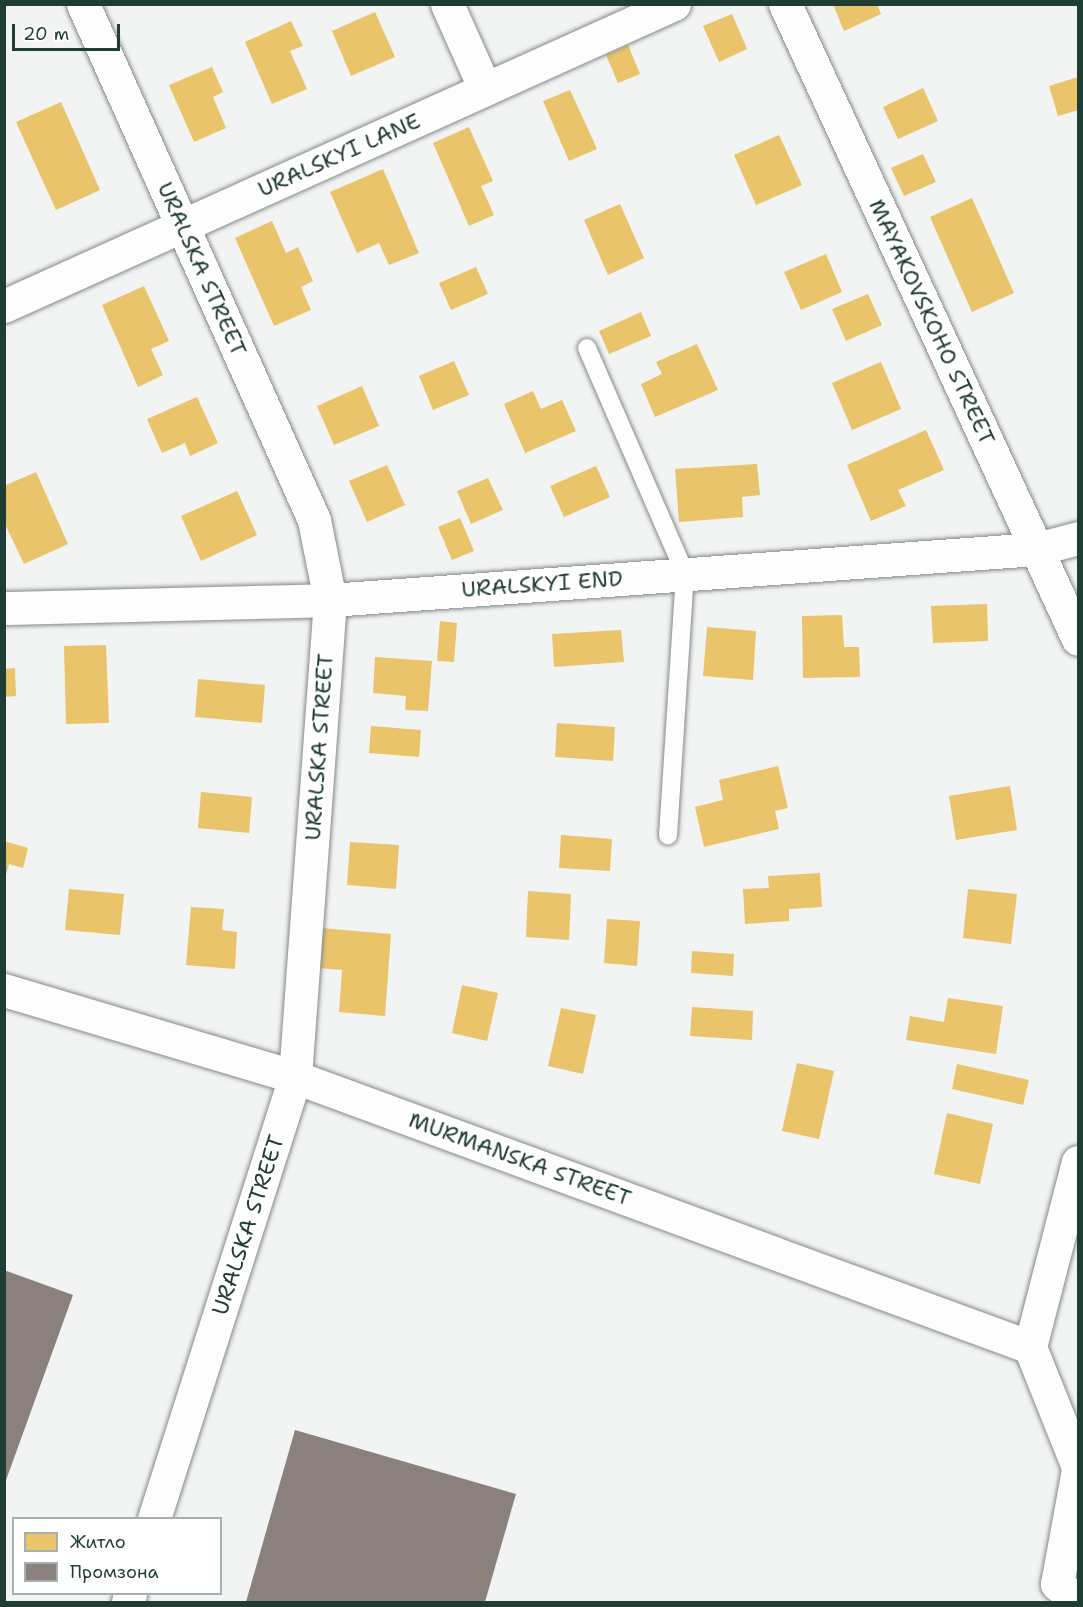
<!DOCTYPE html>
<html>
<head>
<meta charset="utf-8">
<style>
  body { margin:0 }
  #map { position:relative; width:1083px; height:1607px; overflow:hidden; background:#f2f3f3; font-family:"Shantell Sans",sans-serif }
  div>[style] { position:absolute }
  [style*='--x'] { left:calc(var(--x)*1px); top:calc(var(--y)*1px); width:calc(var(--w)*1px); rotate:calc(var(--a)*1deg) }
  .homes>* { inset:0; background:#e9c46a }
  .industry>* { inset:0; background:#8a817c }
  .roads { filter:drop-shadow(0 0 2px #838988) drop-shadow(0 0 2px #838988) }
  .service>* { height:18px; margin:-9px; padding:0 9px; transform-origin:9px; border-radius:9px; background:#fdfdfd }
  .minor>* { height:33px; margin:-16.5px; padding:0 16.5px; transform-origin:16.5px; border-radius:16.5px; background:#fdfdfd }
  span { translate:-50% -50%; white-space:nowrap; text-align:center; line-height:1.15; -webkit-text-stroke:6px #fff; paint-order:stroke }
  .street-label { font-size:22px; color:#1f3d34 }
  .frame { position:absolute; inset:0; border:6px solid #1f3d34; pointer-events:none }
  .legend { position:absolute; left:12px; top:1517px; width:210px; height:78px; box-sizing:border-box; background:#fff; border:2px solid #a5b1ae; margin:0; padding:8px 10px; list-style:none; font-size:18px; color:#1f3d34 }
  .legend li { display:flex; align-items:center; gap:12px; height:30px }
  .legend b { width:30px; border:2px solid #a5b1ae }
  .scale { position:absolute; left:12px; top:24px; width:108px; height:27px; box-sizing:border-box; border:3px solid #1f3d34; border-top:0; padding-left:8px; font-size:18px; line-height:21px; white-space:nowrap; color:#1f3d34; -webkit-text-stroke:4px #fff; paint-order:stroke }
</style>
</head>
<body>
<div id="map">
  <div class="homes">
    <i style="clip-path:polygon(833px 4px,877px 4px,881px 14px,844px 31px)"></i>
    <i style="clip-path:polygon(375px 12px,395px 57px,351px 76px,332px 31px)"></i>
    <i style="clip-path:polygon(732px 14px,747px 49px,719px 62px,703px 26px)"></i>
    <i style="clip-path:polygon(291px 21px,303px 46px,290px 51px,307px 89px,272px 104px,245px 42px)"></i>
    <i style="clip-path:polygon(628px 45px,640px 74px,618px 83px,606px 55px)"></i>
    <i style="clip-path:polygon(212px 67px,223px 92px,213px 97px,226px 128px,194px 142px,169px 85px)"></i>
    <i style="clip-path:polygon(1078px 77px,1078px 110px,1058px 116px,1049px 86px)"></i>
    <i style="clip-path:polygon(923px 88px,938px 121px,898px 139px,883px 107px)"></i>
    <i style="clip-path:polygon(570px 90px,597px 149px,569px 161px,543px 101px)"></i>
    <i style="clip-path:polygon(61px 102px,100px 190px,56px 210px,16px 122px)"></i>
    <i style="clip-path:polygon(469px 127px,493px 181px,481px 186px,494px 215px,469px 226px,433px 143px)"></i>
    <i style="clip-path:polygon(779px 135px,802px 185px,756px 205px,734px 155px)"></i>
    <i style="clip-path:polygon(923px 154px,936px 182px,904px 196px,891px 168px)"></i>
    <i style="clip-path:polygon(383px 169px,419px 253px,389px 265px,379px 243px,357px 253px,330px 192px)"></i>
    <i style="clip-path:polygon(972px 198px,1014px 293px,972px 312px,930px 217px)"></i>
    <i style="clip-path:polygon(620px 204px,644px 258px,608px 275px,584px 220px)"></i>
    <i style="clip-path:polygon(272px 221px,286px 253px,298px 247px,313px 281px,301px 287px,311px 310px,274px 326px,235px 238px)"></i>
    <i style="clip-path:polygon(826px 254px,842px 292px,801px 310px,784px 272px)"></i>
    <i style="clip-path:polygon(476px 267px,488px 294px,451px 310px,439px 283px)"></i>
    <i style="clip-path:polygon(144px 286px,169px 341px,151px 349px,163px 375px,138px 387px,102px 305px)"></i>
    <i style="clip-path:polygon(868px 294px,882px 325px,846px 341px,832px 309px)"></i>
    <i style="clip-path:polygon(641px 312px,651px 336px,609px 354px,599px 331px)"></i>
    <i style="clip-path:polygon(697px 344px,718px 390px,655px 417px,641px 384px,662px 374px,656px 362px)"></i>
    <i style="clip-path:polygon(454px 361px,469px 395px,433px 410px,419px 376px)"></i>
    <i style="clip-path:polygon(881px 362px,901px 409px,852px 430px,832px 383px)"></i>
    <i style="clip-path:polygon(362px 386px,379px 426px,334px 445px,317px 406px)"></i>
    <i style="clip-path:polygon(533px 391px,541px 409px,562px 400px,576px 431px,525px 453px,504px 404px)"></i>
    <i style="clip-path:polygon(197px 397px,218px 443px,190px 456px,185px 443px,162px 453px,147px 419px)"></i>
    <i style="clip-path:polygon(926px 430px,944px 470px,898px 490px,906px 506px,871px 521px,847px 465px)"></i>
    <i style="clip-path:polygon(757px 464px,760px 495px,742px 497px,743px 517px,679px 522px,675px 469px)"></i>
    <i style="clip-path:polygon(387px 465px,405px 505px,367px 522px,349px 481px)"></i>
    <i style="clip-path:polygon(596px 466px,610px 497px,564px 517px,550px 486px)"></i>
    <i style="clip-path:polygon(36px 472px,68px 544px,24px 564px,4px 522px,4px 486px)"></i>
    <i style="clip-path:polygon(488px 478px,503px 510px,471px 524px,457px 491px)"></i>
    <i style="clip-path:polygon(237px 491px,257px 535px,201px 561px,181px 516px)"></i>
    <i style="clip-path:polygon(460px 518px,474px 551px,452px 560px,438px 527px)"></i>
    <i style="clip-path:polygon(987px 604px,988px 641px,933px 643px,931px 606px)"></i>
    <i style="clip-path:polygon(842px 615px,844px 647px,859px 647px,860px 677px,803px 678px,802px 616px)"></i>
    <i style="clip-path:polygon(440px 621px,457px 623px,454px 662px,437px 661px)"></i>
    <i style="clip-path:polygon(707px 627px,756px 631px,753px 680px,703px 676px)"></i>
    <i style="clip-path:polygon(621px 630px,624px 662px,554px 667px,552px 634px)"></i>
    <i style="clip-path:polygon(106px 645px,109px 723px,66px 724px,64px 646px)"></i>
    <i style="clip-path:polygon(375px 657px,432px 661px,428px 711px,405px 710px,406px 696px,373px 693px)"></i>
    <i style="clip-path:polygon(15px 668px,16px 696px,4px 697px,4px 669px)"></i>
    <i style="clip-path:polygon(198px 679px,265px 685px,262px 723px,195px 717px)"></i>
    <i style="clip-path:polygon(557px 723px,615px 727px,613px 761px,555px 757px)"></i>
    <i style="clip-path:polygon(371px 726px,421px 730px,419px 757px,369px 753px)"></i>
    <i style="clip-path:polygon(778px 766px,788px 808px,775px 811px,779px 829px,704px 847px,695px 807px,723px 800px,719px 780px)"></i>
    <i style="clip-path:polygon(1010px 786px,1017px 830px,956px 840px,949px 796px)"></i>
    <i style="clip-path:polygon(201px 792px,252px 797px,249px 833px,198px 828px)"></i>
    <i style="clip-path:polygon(561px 835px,612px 839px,610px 871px,559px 868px)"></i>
    <i style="clip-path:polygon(4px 841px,28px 848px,23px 868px,9px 864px,5px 879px)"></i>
    <i style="clip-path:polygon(350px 842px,399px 845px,396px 889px,347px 885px)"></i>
    <i style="clip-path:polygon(820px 873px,822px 907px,789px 909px,789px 921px,745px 924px,743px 889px,769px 888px,768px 876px)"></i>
    <i style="clip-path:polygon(69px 889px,124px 894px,120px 935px,65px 930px)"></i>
    <i style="clip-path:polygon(968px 889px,1017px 894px,1011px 944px,963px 938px)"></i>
    <i style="clip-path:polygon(528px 891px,571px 894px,569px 940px,526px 937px)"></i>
    <i style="clip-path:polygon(191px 907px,224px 909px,222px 930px,237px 932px,235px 969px,186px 965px)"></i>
    <i style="clip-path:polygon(607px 919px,640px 921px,637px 966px,604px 963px)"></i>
    <i style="clip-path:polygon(321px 928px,391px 934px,385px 1016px,339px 1012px,342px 970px,318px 968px)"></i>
    <i style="clip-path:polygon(692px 951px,734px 954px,733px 976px,691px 973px)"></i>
    <i style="clip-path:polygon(462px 985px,498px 993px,487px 1041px,452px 1033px)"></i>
    <i style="clip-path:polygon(948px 998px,1003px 1006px,996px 1054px,906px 1040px,910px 1016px,944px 1022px)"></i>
    <i style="clip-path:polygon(692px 1007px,753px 1011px,752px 1040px,690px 1036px)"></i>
    <i style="clip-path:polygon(561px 1008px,596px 1015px,583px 1074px,548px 1066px)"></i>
    <i style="clip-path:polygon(797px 1063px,834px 1071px,819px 1139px,782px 1131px)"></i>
    <i style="clip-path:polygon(957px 1064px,1029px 1080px,1023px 1105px,952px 1089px)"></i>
    <i style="clip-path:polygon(947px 1113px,993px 1124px,980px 1184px,934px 1174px)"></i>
  </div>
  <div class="industry">
    <i style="clip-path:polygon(4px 1270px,73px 1295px,5px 1483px,4px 1483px)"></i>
    <i style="clip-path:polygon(295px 1430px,516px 1494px,485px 1602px,246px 1602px)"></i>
  </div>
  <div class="roads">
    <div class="service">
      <i style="--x:587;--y:348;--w:245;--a:66.5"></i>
      <i style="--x:685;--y:573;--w:263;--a:93.7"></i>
    </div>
    <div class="minor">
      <i style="--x:83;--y:4;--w:565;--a:65.88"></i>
      <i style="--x:314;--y:520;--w:82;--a:78.7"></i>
      <i style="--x:330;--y:600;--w:478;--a:94.2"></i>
      <i style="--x:295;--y:1077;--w:463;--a:107.7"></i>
      <i style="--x:447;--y:4;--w:93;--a:65.9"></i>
      <i style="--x:785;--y:4;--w:699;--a:65.23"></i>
      <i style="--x:4;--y:306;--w:735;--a:-24.26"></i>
      <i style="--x:4;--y:608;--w:326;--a:-1.4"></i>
      <i style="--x:330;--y:600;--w:709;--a:-4.13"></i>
      <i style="--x:1037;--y:549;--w:42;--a:-15"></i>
      <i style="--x:4;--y:990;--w:304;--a:16.6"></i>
      <i style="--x:295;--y:1077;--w:783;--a:20.17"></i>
      <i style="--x:1030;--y:1347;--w:191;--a:-75.5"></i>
      <i style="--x:1030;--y:1347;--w:129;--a:68.2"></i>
      <i style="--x:128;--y:1602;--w:8;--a:-76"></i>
      <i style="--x:1078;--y:1602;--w:28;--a:-139"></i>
      <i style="--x:1057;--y:1584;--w:116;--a:-79.6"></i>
    </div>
  </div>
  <div class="street-label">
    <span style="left:339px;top:155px;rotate:-24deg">URALSKYI LANE</span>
    <span style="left:202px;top:269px;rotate:66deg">URALSKA STREET</span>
    <span style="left:932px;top:322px;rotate:65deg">MAYAKOVSKOHO STREET</span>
    <span style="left:542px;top:584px;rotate:-4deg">URALSKYI END</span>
    <span style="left:319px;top:747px;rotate:-86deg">URALSKA STREET</span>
    <span style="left:520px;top:1159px;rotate:20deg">MURMANSKA STREET</span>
    <span style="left:248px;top:1225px;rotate:-72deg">URALSKA STREET</span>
  </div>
  <div class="frame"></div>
  <ul class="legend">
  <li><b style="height:16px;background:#e9c46a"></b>Житло</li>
  <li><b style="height:16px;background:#8a817c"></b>Промзона</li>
  </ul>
  <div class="scale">20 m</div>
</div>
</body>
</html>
